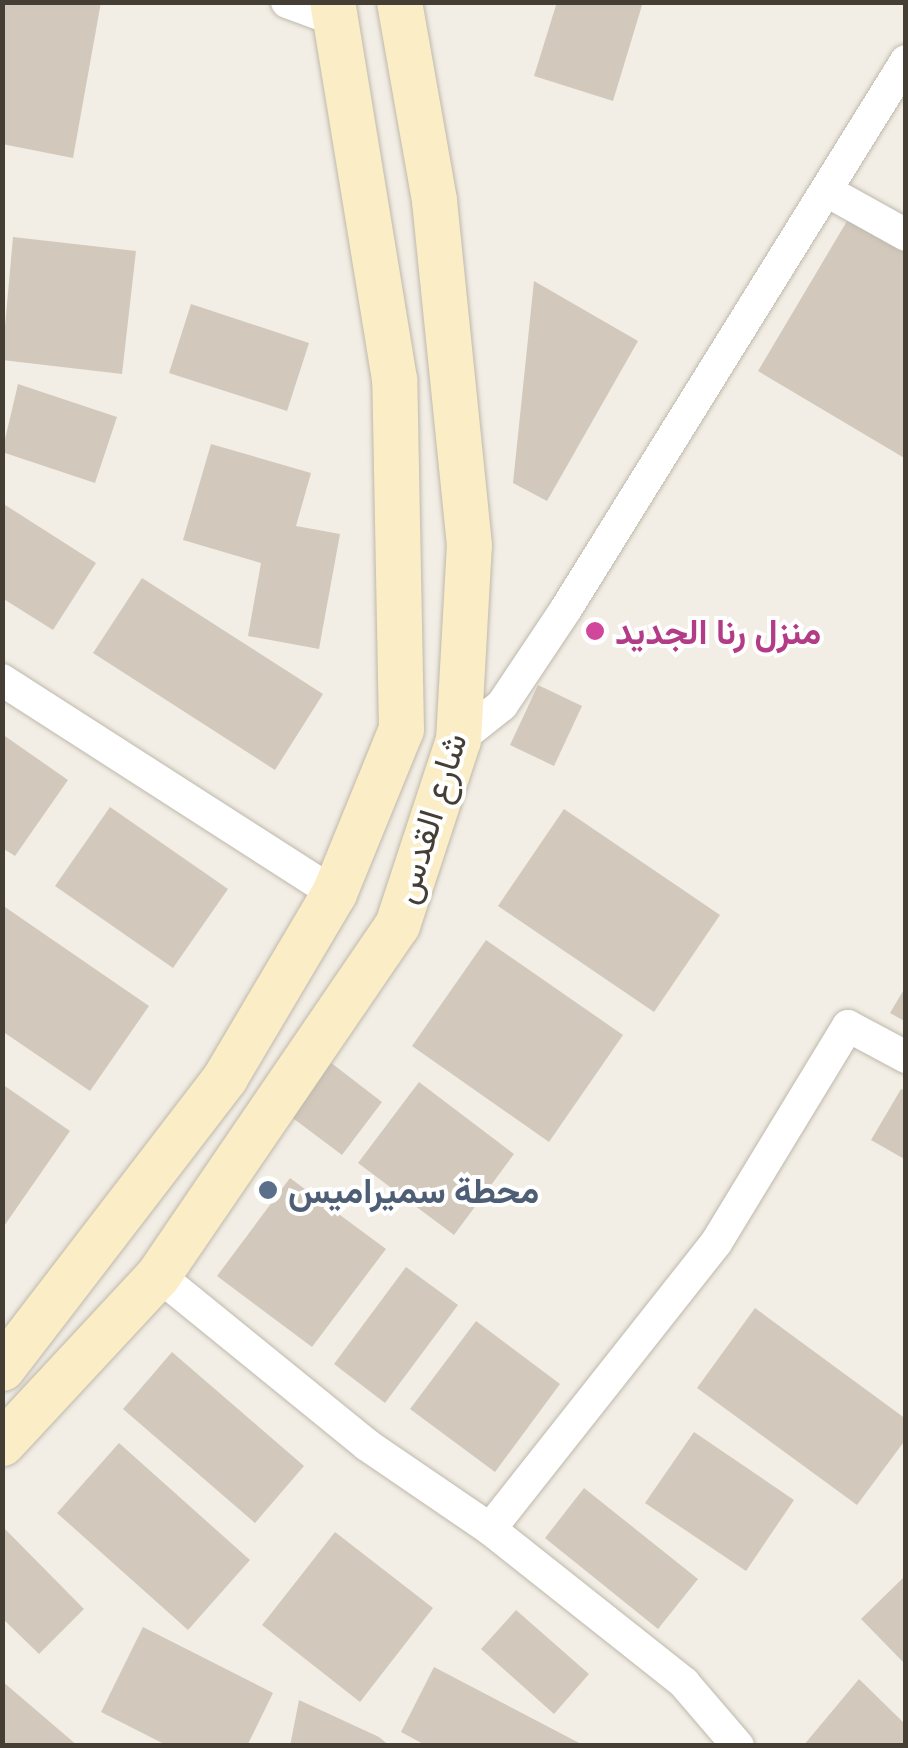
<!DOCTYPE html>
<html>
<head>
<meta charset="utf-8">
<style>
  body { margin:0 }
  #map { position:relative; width:908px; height:1748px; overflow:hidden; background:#f2eee5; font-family:Inter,Vazirmatn,sans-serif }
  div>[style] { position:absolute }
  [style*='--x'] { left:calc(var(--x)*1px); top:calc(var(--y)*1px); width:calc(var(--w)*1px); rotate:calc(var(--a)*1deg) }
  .building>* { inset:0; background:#d2c9bc }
  .roads { filter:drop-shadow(0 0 2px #bfb8ac) drop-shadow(0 0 2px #bfb8ac) }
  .street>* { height:32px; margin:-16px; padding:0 16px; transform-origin:16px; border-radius:16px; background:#fff }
  .secondary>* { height:45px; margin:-22.5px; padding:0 22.5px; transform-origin:22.5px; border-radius:22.5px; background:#fbedc6 }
  .dots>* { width:28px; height:28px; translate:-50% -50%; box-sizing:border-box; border:5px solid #fff; border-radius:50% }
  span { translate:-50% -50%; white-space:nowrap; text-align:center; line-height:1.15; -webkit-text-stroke:8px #fff; paint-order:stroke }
  .hotel-label { font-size:35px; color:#b23c85; font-weight:700 }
  .left { translate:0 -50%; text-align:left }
  .street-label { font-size:35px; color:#443e35 }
  .service-label { font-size:35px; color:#4e5e75; font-weight:700 }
  .frame { position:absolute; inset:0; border:5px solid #443e35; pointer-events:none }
</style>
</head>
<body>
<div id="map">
  <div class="building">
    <i style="clip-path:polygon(2px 2px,101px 2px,73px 158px,2px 144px)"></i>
    <i style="clip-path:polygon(557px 2px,643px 2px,613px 101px,534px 76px)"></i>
    <i style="clip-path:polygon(850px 216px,906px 250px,906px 459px,758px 371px)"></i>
    <i style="clip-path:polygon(13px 237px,136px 251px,122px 374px,2px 360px)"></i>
    <i style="clip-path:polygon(534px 281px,638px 341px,547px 501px,513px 483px)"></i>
    <i style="clip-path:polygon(191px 304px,309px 343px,287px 411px,169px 373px)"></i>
    <i style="clip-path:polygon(18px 384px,117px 417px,95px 483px,2px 452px)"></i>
    <i style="clip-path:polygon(211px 444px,311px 473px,296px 526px,340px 534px,319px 649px,248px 636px,261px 563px,183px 540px)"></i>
    <i style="clip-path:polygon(2px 503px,96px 563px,53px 630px,2px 598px)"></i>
    <i style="clip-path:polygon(142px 578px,323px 694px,275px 770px,93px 653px)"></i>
    <i style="clip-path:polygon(538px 685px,582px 706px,554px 766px,510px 745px)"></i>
    <i style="clip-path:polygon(2px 734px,68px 780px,15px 856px,2px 848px)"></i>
    <i style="clip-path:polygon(110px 807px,228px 889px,173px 968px,55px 886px)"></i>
    <i style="clip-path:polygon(564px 809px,720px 915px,654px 1012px,498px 906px)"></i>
    <i style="clip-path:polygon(2px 905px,149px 1006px,90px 1091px,2px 1031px)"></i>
    <i style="clip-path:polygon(486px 940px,623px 1035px,549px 1142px,412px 1046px)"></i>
    <i style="clip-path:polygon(906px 986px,906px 1022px,890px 1013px)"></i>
    <i style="clip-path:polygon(330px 1062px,382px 1102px,342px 1155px,290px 1116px)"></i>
    <i style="clip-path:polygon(419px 1082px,514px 1154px,454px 1235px,358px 1163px)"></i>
    <i style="clip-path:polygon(2px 1084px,70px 1131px,2px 1229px)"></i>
    <i style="clip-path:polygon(901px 1089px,906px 1091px,906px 1160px,871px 1140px)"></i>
    <i style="clip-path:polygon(290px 1178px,386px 1249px,312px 1347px,217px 1276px)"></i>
    <i style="clip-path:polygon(406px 1267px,458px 1305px,385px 1403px,334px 1364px)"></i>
    <i style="clip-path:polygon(755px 1308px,906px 1419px,906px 1439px,857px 1505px,697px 1388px)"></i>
    <i style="clip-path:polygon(476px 1321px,560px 1384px,495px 1472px,410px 1409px)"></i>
    <i style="clip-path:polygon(172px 1352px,304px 1466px,255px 1523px,123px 1409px)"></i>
    <i style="clip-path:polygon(694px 1432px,794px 1500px,746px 1571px,645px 1503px)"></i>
    <i style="clip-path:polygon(119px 1443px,250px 1560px,188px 1630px,57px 1513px)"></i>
    <i style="clip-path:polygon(584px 1488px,698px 1579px,658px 1629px,545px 1538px)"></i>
    <i style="clip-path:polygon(4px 1528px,84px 1609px,39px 1654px,2px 1618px)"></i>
    <i style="clip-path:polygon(335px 1532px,433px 1608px,360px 1702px,262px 1625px)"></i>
    <i style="clip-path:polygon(906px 1575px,906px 1665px,861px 1619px)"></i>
    <i style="clip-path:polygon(516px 1610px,589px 1674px,554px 1714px,481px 1649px)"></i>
    <i style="clip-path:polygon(143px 1627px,273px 1693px,247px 1746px,168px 1746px,101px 1712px)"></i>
    <i style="clip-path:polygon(434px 1667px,585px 1746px,427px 1746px,401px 1732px)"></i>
    <i style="clip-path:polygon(859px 1679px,906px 1725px,906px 1746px,803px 1746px)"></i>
    <i style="clip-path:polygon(2px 1681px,78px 1746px,2px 1746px)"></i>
    <i style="clip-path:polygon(299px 1700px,379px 1737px,390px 1746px,290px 1746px)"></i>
  </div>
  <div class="roads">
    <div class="street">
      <i style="--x:287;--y:2;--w:52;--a:20.2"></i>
      <i style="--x:827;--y:191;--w:90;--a:29.1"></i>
      <i style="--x:2;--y:680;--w:394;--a:32.7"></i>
      <i style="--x:458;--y:740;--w:56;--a:-38.5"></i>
      <i style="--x:502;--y:705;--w:115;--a:-56.3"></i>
      <i style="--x:566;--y:609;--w:645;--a:-58.18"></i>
      <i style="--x:158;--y:1275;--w:269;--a:39.1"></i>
      <i style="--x:367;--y:1445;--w:149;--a:34.3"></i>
      <i style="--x:490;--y:1529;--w:365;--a:-51.7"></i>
      <i style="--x:716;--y:1243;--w:254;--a:-58.7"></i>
      <i style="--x:848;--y:1026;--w:66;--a:28.1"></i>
      <i style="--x:490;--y:1529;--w:248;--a:38.4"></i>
      <i style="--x:684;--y:1683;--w:83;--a:49.4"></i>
    </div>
    <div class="secondary">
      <i style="--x:2;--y:1368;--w:367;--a:-52.5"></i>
      <i style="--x:225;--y:1077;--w:214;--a:-59.4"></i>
      <i style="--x:334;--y:893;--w:177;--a:-67.8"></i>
      <i style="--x:401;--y:729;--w:350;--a:-91.1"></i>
      <i style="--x:394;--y:379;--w:382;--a:-99.3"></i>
      <i style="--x:2;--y:1443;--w:229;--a:-47.1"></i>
      <i style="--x:158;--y:1275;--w:424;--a:-55.7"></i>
      <i style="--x:397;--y:925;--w:195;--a:-71.8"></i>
      <i style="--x:458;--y:740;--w:195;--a:-86.8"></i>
      <i style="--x:469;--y:545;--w:347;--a:-95.8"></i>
      <i style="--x:434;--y:200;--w:201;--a:-100"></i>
    </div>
  </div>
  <div class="dots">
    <i style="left:595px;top:631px;background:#d1479c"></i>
    <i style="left:268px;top:1190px;background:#5c6f8a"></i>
  </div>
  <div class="hotel-label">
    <span class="left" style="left:615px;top:631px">منزل رنا الجديد</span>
  </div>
  <div class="street-label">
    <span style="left:429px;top:818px;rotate:-73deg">شارع القدس</span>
  </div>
  <div class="service-label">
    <span class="left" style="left:288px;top:1190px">محطة سميراميس</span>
  </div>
  <div class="frame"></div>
</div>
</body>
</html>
